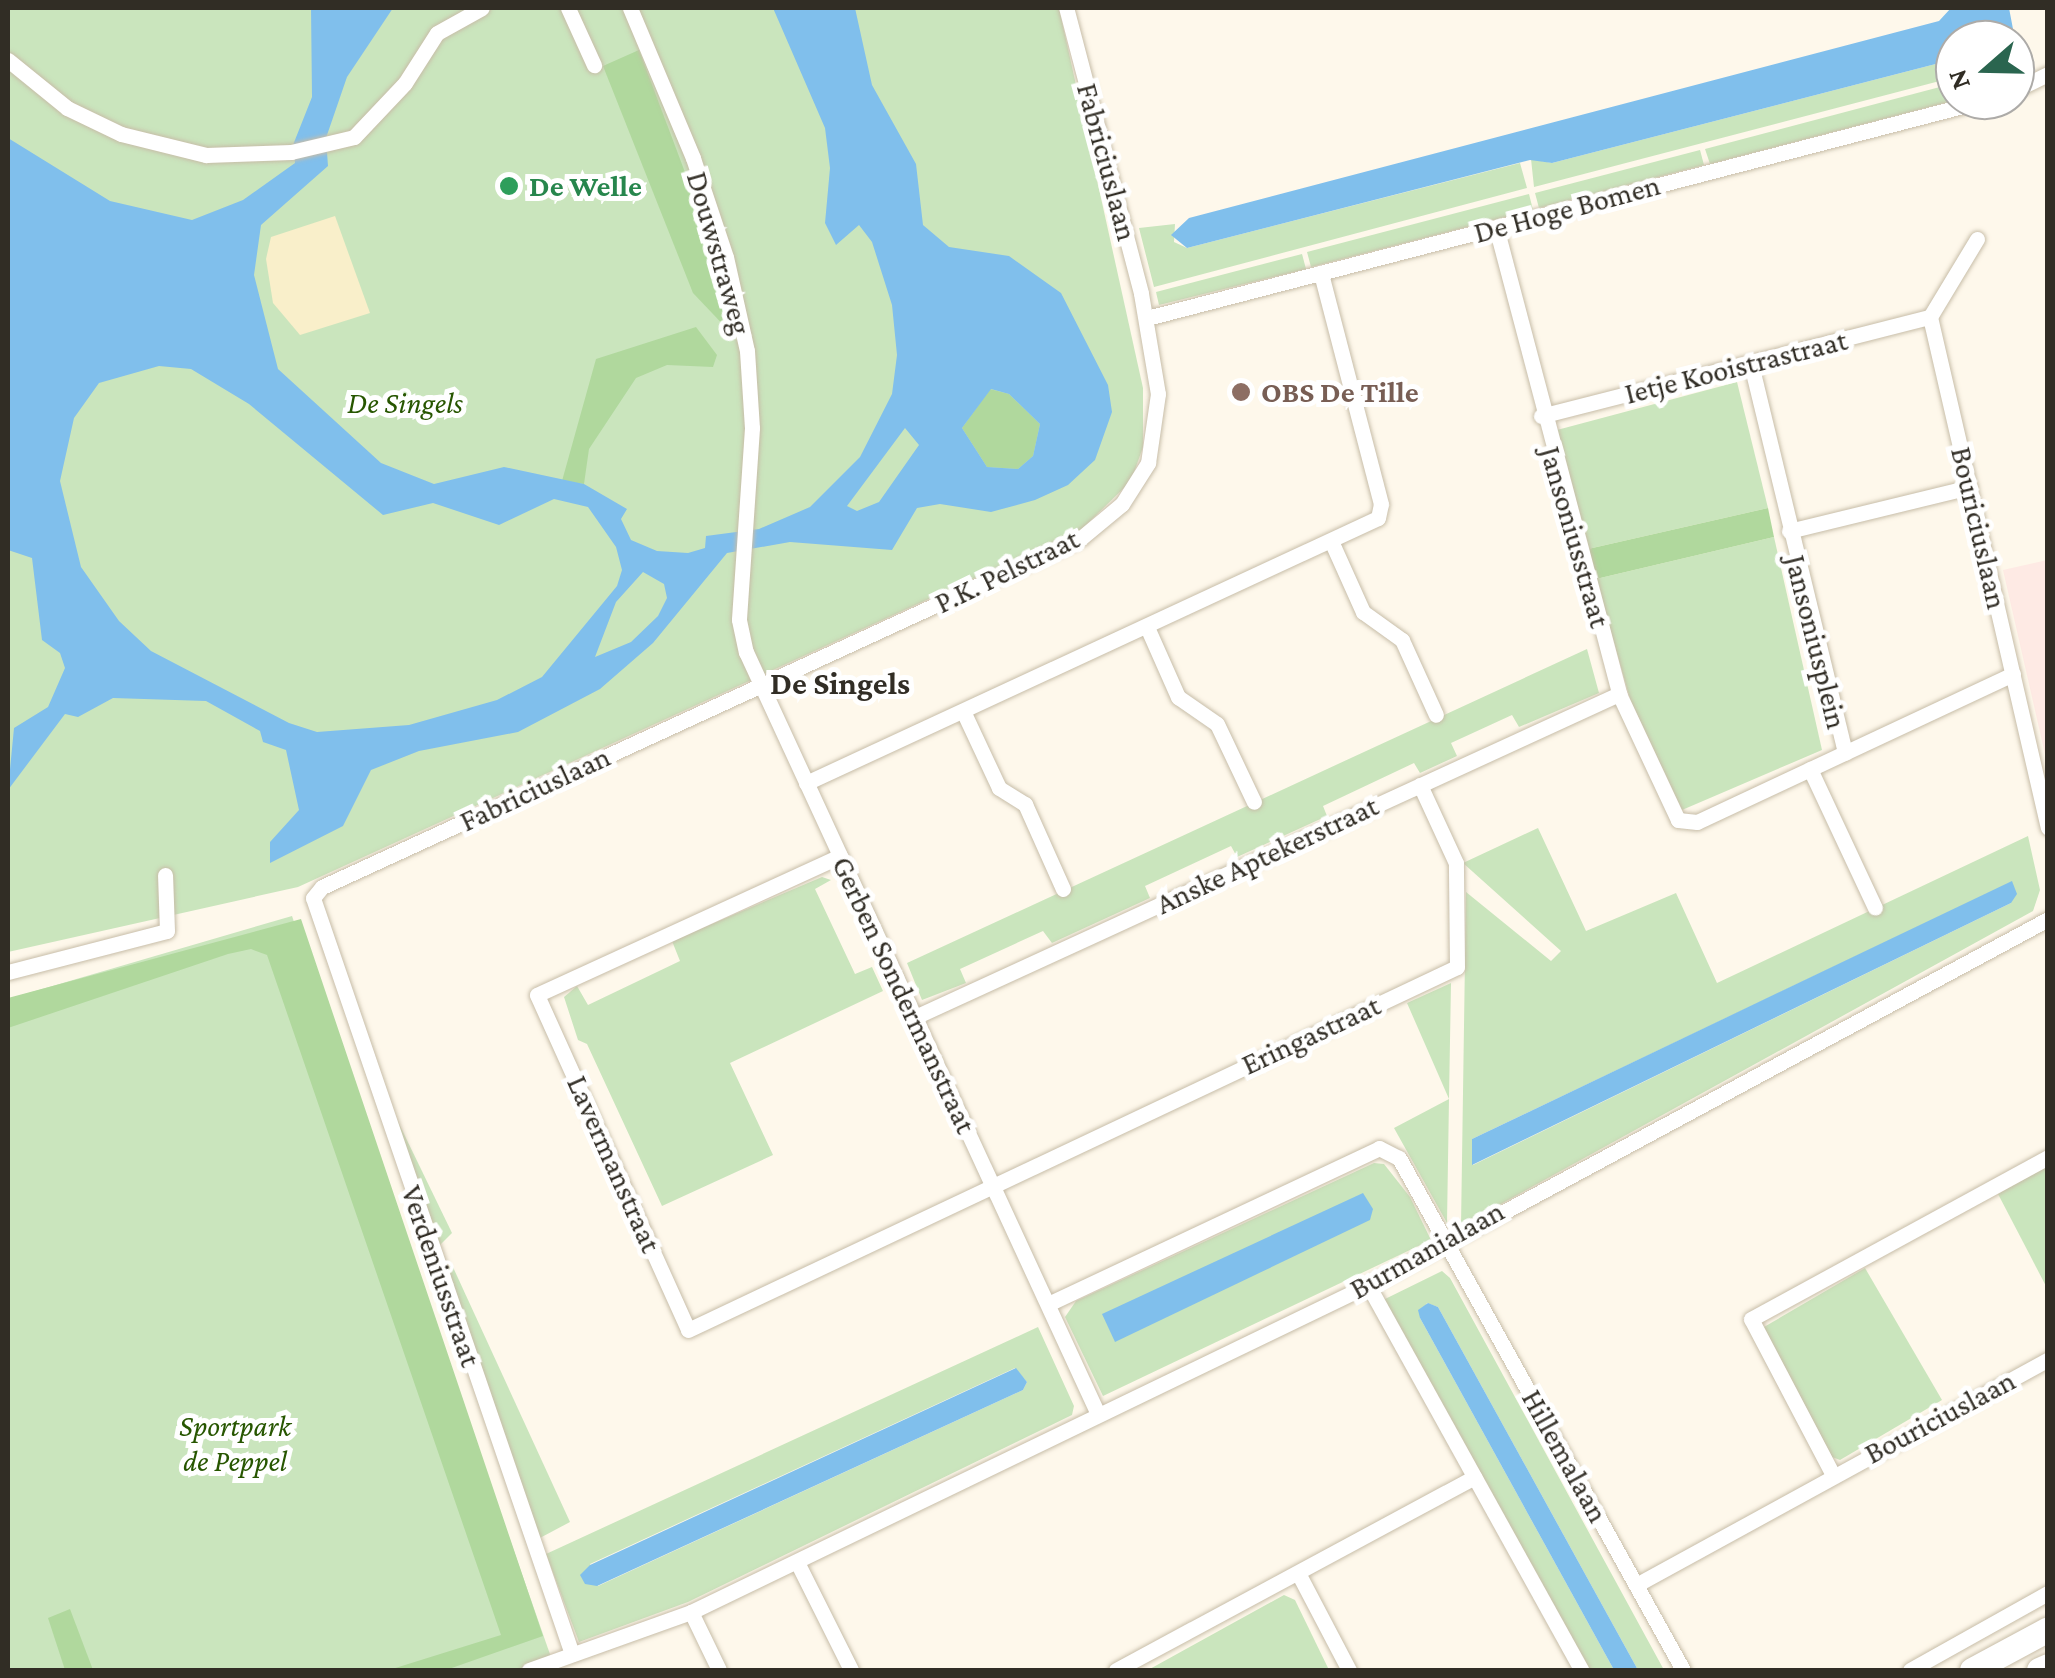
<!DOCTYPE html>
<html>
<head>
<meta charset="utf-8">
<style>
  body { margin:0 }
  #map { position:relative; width:2055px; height:1678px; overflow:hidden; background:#fef8eb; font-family:"Crimson Pro",serif }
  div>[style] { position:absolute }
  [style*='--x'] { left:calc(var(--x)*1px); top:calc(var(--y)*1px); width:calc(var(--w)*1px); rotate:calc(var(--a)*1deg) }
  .education>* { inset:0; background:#feeae4 }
  .green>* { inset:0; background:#cae5bd }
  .forest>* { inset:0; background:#b0d89d }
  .sand>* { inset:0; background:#f9efca }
  .water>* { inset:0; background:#80bfec }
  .roads { filter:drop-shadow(0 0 2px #c7bda8) drop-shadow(0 0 2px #c7bda8) }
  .street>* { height:15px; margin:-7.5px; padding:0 7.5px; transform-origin:7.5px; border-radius:7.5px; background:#fff }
  .primary>* { height:25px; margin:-12.5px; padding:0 12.5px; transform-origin:12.5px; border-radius:12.5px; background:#fff }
  .dots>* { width:28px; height:28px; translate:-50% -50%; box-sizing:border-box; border:5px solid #fff; border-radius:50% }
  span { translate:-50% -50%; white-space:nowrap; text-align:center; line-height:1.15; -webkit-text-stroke:10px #fff; paint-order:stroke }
  .street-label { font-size:30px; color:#312d25 }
  .leisure-label { font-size:30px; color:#27864d; font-weight:700 }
  .left { translate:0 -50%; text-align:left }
  .education-label { font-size:30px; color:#785e54; font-weight:700 }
  .park-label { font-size:30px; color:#275600; font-style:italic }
  .neighbourhood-label { font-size:32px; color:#312d25; font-weight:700 }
  .frame { position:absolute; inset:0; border:10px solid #312d25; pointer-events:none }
  .north { position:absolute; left:1935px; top:20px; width:100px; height:100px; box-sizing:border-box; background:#fff; border:2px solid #adaba8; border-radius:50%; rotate:250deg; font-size:28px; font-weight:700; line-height:40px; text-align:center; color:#312d25 }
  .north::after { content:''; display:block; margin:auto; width:35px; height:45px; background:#2a654f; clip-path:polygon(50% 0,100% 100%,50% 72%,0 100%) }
</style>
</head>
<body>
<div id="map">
  <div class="education">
    <i style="clip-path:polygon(2047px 560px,2048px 560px,2047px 763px,2003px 570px)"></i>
  </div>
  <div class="green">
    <i style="clip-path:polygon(8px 8px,1059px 8px,1143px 388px,1143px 447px,1131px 481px,1082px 529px,298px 887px,8px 952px)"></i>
    <i style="clip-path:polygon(1955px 59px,1955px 77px,1534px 187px,1531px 159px,1552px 163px)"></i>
    <i style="clip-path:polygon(1955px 83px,1956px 100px,1710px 164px,1705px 149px)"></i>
    <i style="clip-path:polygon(1700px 150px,1704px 165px,1539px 208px,1535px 193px)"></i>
    <i style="clip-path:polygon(1520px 163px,1527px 188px,1154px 287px,1139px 228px,1175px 224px,1174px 242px,1187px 248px)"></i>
    <i style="clip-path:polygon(1529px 194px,1533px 210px,1311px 267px,1307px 252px)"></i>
    <i style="clip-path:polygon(1302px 254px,1306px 269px,1159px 305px,1156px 292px)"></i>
    <i style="clip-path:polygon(1737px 382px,1768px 508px,1588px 549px,1557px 430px)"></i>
    <i style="clip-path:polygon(1774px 537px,1822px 750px,1682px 810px,1630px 699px,1596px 579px)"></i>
    <i style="clip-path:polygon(1587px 649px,1599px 693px,1519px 727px,1512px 715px,1451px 743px,1457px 756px,1420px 773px,1414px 763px,1323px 806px,1327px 816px,1237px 857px,1231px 846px,1145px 886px,1150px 898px,1052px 943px,1043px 931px,960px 969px,966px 983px,922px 1000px,907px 963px)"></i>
    <i style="clip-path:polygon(evenodd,1538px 828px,1586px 931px,1676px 893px,1717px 983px,2028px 836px,2040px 890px,2033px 911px,1461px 1226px,1466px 892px,1551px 961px,1561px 951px,1463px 863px,1538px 828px,2012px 882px,2011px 903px,1473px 1165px,1472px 1139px,2012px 882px)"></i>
    <i style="clip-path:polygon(822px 877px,831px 880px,815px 889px,855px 974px,872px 967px,883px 991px,730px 1063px,773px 1155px,662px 1206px,587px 1044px,578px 1040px,564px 997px,577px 986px,588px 1005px,680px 961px,672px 941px)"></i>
    <i style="clip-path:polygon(292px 916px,552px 1660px,520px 1670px,8px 1670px,8px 999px)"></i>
    <i style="clip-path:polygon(1451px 983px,1449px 1099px,1447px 1223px,1394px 1128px,1449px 1099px,1407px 1003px)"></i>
    <i style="clip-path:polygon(387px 1099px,452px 1233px,438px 1247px)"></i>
    <i style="clip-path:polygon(1374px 1163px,1384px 1164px,1410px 1197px,1431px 1240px,1103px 1396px,1065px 1317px,1076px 1301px)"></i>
    <i style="clip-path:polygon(2047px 1166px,2047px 1288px,1998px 1194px)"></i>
    <i style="clip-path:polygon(452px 1265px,570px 1522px,538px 1539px,446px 1269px)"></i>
    <i style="clip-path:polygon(1865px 1268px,1942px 1400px,1840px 1460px,1832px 1457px,1764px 1327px)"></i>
    <i style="clip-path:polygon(1442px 1271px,1450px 1278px,1664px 1670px,1638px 1670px,1438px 1307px,1427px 1303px,1420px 1318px,1614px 1670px,1584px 1670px,1383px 1300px)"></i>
    <i style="clip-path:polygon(evenodd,1038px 1327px,1074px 1406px,1072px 1415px,688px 1602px,579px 1642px,546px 1554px,1038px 1327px,1015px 1368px,1027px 1382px,1023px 1390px,598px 1586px,590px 1564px,1015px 1368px)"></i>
    <i style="clip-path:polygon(1284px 1595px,1295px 1600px,1329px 1670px,1148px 1670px)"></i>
  </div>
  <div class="forest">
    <i style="clip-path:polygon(639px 50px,715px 252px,731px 333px,693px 293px,603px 66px)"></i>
    <i style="clip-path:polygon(696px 327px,717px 355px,713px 367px,667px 365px,636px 378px,589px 449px,584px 484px,562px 481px,596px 359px)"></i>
    <i style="clip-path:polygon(990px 389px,1009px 394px,1040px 424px,1033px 456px,1018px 469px,987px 467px,962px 428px)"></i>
    <i style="clip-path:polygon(1768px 508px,1774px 537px,1596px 579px,1588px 549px)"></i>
    <i style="clip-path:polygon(301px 919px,543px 1636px,446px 1670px,389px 1670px,501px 1635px,267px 955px,251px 949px,228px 954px,8px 1028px,8px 998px)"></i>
    <i style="clip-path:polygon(70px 1609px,93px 1670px,65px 1670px,48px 1618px)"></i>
  </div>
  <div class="sand">
    <i style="clip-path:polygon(335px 216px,370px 313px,300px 335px,273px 303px,266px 259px,271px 237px)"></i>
  </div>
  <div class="water">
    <i style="clip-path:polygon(evenodd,311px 8px,393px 8px,347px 77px,326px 138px,328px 166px,261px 225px,254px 275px,278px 369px,381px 463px,434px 484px,504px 467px,584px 484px,627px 509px,621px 519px,631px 540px,657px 551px,688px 553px,705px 548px,706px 536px,759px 529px,810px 507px,860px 457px,892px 394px,897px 355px,892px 305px,872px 242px,859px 225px,836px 245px,825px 223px,830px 168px,825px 128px,773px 8px,855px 8px,872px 85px,916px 164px,923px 225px,949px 247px,1009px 256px,1061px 293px,1108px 385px,1112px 412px,1095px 460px,1068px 485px,1035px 500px,991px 512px,940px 504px,917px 508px,892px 550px,790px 542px,727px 553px,653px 643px,600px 689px,518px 732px,419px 751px,371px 770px,343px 826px,270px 863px,270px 842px,299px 810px,286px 750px,263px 742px,260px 731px,206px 701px,113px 698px,78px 717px,65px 714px,8px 790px,14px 728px,48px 707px,65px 668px,60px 653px,42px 640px,32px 558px,8px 550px,8px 138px,110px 201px,192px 220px,243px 200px,295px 163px,293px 145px,312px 97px,311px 8px,159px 366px,191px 369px,249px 404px,383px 515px,433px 503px,499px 525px,554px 499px,588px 507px,616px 547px,622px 570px,617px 586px,542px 677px,497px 700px,409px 725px,317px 732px,289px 723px,151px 651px,119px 621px,81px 567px,60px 481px,74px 418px,99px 383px,159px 366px,311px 8px,991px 389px,1009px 394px,1040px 424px,1033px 456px,1018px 469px,987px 467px,962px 428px,991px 389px,311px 8px,905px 428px,919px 445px,879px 502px,857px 511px,847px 506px,905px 428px,311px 8px,643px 572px,664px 584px,667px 598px,658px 616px,631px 642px,595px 657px,616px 602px,643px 572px)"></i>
    <i style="clip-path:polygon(1951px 8px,2009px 8px,2013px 29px,2006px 40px,1955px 40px,1955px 59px,1552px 163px,1530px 160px,1187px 248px,1171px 235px,1189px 218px,1939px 21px)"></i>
    <i style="clip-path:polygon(2012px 881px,2017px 894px,2011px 903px,1472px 1165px,1472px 1139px)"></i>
    <i style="clip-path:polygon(1363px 1193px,1373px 1209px,1370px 1220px,1115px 1342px,1102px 1314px)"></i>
    <i style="clip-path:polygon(1428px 1303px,1438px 1307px,1638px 1670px,1614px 1670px,1420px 1318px,1418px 1310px)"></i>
    <i style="clip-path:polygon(1016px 1368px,1027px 1382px,1023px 1390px,597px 1586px,585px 1584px,580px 1575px,590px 1565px)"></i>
  </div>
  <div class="roads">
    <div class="street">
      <i style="--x:568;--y:8;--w:63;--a:65.5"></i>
      <i style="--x:630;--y:8;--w:163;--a:67.2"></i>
      <i style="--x:693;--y:158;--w:104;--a:71.6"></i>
      <i style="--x:726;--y:257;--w:96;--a:77.4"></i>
      <i style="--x:747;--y:351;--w:77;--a:86.3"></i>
      <i style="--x:752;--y:428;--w:192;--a:93.9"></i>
      <i style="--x:739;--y:620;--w:33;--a:78"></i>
      <i style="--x:746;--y:652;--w:837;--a:65.21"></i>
      <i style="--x:8;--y:60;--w:76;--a:39.1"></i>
      <i style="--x:67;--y:108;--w:60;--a:25.7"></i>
      <i style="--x:121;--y:134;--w:88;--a:13.9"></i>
      <i style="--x:206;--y:155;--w:85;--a:-2"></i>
      <i style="--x:291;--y:152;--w:65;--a:-13.4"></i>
      <i style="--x:354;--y:137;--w:74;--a:-46.6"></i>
      <i style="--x:405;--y:83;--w:59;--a:-57.4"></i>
      <i style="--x:437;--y:33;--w:51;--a:-29.1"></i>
      <i style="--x:2015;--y:90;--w:37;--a:-26"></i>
      <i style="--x:1496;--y:227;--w:483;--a:75.2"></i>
      <i style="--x:1619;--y:694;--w:139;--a:64.9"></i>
      <i style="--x:1678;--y:820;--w:19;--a:6"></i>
      <i style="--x:1697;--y:822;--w:349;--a:-25.1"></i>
      <i style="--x:1977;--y:239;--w:91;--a:121.1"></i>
      <i style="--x:1930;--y:317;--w:524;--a:77"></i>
      <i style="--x:1147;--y:318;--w:867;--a:-14.57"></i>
      <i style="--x:1751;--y:364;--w:400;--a:76.4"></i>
      <i style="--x:1541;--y:416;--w:401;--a:-14.3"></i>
      <i style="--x:1789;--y:531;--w:186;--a:-13.7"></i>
      <i style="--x:1332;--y:543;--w:76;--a:65.8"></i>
      <i style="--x:1363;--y:612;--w:48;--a:35.7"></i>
      <i style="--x:1402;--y:640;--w:82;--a:65.6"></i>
      <i style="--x:1147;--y:627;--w:77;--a:66.1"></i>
      <i style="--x:1178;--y:697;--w:47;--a:34.7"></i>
      <i style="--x:1217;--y:724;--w:86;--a:64.6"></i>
      <i style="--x:963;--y:711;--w:85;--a:64.9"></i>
      <i style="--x:999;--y:788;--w:31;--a:32"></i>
      <i style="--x:1025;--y:804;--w:93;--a:65.9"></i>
      <i style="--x:1810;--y:769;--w:153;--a:64.9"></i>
      <i style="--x:806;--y:783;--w:630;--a:-24.86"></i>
      <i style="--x:1378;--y:518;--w:14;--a:-78"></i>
      <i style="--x:1381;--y:504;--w:239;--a:-104.6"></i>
      <i style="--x:840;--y:856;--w:333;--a:155.4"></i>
      <i style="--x:537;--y:995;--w:367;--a:65.7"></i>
      <i style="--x:688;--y:1330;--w:850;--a:-25.27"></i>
      <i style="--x:1457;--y:967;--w:104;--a:-90.6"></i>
      <i style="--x:1456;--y:863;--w:86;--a:-114.8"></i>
      <i style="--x:8;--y:972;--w:164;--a:-14.5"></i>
      <i style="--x:167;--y:931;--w:56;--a:-92"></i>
      <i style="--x:915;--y:1017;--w:775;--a:-24.65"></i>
      <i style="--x:1368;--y:1285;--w:440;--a:61"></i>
      <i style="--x:1048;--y:1304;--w:366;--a:-25.2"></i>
      <i style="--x:1379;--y:1148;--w:22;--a:27"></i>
      <i style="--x:1399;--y:1158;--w:585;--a:60.98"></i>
      <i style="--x:1833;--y:1475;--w:176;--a:-117.7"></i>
      <i style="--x:1751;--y:1319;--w:338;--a:-28.6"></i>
      <i style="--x:797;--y:1562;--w:121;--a:63.4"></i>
      <i style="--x:1298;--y:1573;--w:110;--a:62.3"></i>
      <i style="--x:1636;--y:1585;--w:470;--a:-28.7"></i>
      <i style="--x:691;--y:1612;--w:64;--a:64.2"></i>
      <i style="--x:572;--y:1654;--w:799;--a:-108.91"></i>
      <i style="--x:313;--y:898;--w:14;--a:-51"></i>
      <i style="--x:322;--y:887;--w:835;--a:-24.69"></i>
      <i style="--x:1081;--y:538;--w:53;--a:-39.7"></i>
      <i style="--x:1122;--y:504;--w:49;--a:-57.6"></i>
      <i style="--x:1148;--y:463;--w:70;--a:-81.8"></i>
      <i style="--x:1158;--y:394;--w:102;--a:-99.6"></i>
      <i style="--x:1141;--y:293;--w:295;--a:-104.7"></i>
      <i style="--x:529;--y:1670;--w:172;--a:-19.7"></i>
      <i style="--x:691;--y:1612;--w:752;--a:-25.78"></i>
      <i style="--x:1368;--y:1285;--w:772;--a:-28.29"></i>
      <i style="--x:1116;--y:1670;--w:407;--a:-28.3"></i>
      <i style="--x:1910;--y:1670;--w:158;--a:-29.2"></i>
    </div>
    <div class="primary">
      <i style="--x:1972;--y:1670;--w:86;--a:-28.3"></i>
      <i style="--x:2039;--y:1670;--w:10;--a:-24"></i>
    </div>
  </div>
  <div class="dots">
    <i style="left:509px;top:186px;background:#2e9e5b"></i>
    <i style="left:1241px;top:392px;background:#8d6e63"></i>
  </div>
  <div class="street-label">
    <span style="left:1107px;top:162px;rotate:75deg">Fabriciuslaan</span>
    <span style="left:1567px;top:209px;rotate:-15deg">De Hoge Bomen</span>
    <span style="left:719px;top:253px;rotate:74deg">Douwstraweg</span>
    <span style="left:1736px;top:367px;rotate:-14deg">Ietje Kooistrastraat</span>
    <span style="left:1979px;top:528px;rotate:77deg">Bouriciuslaan</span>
    <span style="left:1575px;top:537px;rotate:74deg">Jansoniusstraat</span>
    <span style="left:1007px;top:571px;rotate:-26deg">P.K. Pelstraat</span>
    <span style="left:1816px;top:642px;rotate:76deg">Jansoniusplein</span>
    <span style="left:535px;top:789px;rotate:-25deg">Fabriciuslaan</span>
    <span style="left:1267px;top:855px;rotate:-25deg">Anske Aptekerstraat</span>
    <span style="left:904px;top:995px;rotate:65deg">Gerben Sondermanstraat</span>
    <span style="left:1311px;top:1035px;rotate:-25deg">Eringastraat</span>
    <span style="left:614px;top:1164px;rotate:66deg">Lavermanstraat</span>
    <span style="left:1427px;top:1250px;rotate:-29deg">Burmanialaan</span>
    <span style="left:441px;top:1276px;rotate:71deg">Verdeniusstraat</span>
    <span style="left:1940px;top:1417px;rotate:-28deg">Bouriciuslaan</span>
    <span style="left:1565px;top:1456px;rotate:61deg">Hillemalaan</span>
  </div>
  <div class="leisure-label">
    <span class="left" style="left:529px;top:186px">De Welle</span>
  </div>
  <div class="education-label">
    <span class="left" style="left:1261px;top:392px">OBS De Tille</span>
  </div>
  <div class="park-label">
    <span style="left:405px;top:403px">De Singels</span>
    <span style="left:235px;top:1443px">Sportpark<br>de Peppel</span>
  </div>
  <div class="neighbourhood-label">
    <span style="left:840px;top:683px">De Singels</span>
  </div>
  <div class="frame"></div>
  <div class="north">N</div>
</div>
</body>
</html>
